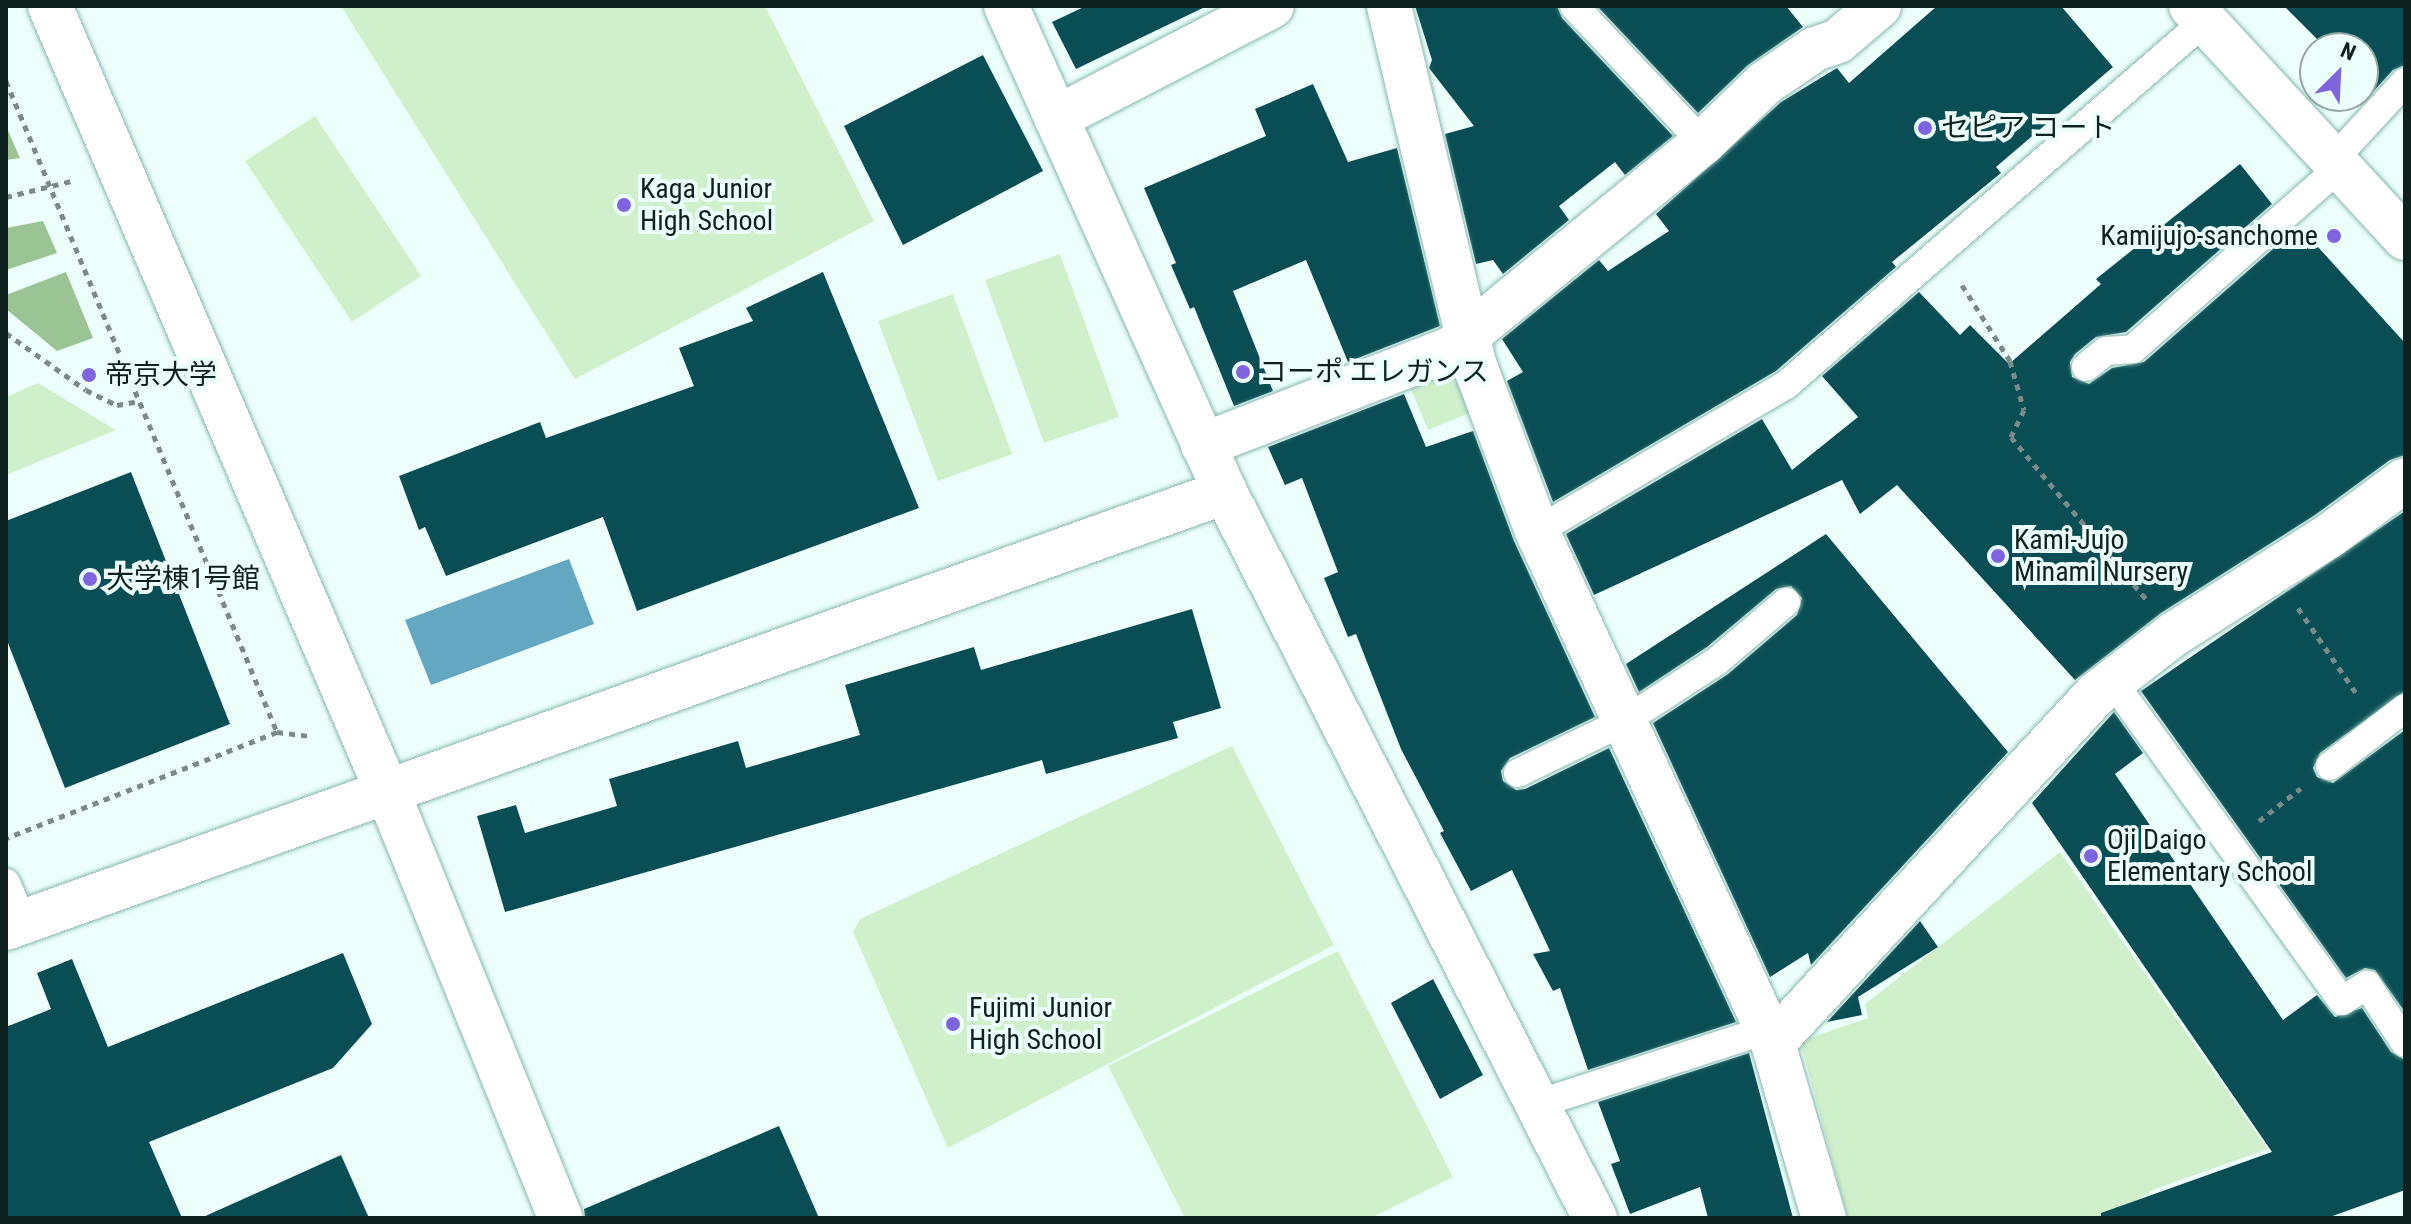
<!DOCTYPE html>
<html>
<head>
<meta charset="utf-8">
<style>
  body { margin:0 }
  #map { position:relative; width:2411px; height:1224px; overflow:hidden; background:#ecfffb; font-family:"Roboto Condensed","Noto Sans JP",sans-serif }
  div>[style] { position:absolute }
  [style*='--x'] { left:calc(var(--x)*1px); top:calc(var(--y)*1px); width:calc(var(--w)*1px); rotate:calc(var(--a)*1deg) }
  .green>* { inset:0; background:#d0f0cc }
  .forest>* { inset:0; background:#9bc495 }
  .water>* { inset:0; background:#64a7c2 }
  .building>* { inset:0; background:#094e54 }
  .path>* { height:5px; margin-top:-2.5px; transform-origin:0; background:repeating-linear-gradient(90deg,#788b88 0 6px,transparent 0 12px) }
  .roads { filter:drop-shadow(0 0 2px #88b6af) drop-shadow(0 0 2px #88b6af) }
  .lane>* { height:28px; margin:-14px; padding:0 14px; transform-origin:14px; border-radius:14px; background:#fff }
  .street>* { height:44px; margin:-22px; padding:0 22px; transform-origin:22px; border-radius:22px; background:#fff }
  .secondary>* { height:44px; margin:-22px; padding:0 22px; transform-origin:22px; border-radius:22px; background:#fff }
  .dots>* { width:22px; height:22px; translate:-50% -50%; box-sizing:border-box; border:4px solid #ecfffb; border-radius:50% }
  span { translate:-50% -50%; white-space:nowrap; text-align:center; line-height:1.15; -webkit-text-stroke:8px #ecfffb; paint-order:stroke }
  .poi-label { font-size:28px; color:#0e211e }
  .left { translate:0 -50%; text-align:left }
  .right { translate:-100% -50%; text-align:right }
  .frame { position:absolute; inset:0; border:8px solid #0e211e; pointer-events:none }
  .north { position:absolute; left:2299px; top:32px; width:80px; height:80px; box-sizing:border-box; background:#ecfffb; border:2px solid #93a6a3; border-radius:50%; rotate:24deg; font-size:22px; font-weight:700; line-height:32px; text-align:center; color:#0e211e }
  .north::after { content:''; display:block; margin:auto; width:28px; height:36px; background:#7f64df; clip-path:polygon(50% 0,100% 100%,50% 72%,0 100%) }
</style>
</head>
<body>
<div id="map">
  <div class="green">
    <i style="clip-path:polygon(341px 6px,765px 6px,874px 221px,575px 379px)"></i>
    <i style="clip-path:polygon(315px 116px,421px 276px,352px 322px,245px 161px)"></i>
    <i style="clip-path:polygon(1060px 254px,1119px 417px,1044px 443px,985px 280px)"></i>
    <i style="clip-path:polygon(953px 294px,1012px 454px,938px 481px,878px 321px)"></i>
    <i style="clip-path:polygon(1456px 371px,1472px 412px,1428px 430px,1411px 389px)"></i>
    <i style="clip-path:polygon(38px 383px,116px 430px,6px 475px,6px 397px)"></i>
    <i style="clip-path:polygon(1232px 746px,1334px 945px,948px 1148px,853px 932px,860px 919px)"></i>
    <i style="clip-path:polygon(2060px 852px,2268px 1149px,2155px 1189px,2107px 1218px,1848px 1218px,1800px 1041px,1868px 1018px,1865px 1004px)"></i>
    <i style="clip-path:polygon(1338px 951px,1453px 1177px,1371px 1218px,1185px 1218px,1108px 1066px)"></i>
  </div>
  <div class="forest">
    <i style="clip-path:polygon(6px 126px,20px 158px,6px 160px)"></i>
    <i style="clip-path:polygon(43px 221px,57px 253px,6px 270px,6px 228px)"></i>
    <i style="clip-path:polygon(66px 272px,93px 338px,57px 351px,6px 309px,6px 295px)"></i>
  </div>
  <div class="water">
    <i style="clip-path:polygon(569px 559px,594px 624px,431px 685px,405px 620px)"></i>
  </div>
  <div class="building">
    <i style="clip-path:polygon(1086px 6px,1207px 6px,1076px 69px,1052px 22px)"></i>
    <i style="clip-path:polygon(1415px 6px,1557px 6px,1562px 18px,1673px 136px,1625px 175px,1615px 162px,1559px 206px,1569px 220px,1503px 274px,1493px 260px,1476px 264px,1445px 134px,1474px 126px,1429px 68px,1432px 60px)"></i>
    <i style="clip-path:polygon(1597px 6px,1786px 6px,1803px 27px,1748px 65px,1698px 113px)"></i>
    <i style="clip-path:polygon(1937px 6px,2061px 6px,2113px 67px,1996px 167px,2001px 173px,1892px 262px,1896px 267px,1776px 371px,1553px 502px,1507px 381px,1523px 372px,1502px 339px,1599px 260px,1608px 271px,1669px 231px,1656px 214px,1781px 102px,1837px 68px,1849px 83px)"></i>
    <i style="clip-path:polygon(2284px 6px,2405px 6px,2405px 65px,2393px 70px,2372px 93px,2363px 84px,2363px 48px,2326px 48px)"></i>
    <i style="clip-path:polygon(983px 55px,1043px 171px,903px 245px,844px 126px)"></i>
    <i style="clip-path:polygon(1313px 84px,1348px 162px,1397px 148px,1440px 326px,1348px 362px,1306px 260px,1233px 291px,1273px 391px,1234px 406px,1194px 307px,1190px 309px,1171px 265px,1176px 263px,1144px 188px,1266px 136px,1255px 109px)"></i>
    <i style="clip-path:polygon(2240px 164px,2272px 204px,2126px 332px,2096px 337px,2075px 354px,2070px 362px,2072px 377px,2089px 384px,2112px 368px,2144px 362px,2299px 226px,2405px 343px,2405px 455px,2390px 460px,2315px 515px,2161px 613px,2075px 680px,1897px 485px,1860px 514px,1842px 480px,1594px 595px,1566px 534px,1762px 419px,1792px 470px,1858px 417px,1822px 376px,1919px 292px,1960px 335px,1970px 325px,2009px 364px,2101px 284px,2096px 279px)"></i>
    <i style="clip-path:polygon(823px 272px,919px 508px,637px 611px,603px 517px,446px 576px,425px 527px,419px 530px,399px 476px,540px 422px,546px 438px,694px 386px,679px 348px,753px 321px,746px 308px)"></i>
    <i style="clip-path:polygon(1404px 394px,1426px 447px,1473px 431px,1514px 541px,1595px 717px,1510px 758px,1501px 771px,1503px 781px,1516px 790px,1525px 789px,1609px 748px,1736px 1022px,1588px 1070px,1560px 988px,1553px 991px,1533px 954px,1550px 951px,1512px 870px,1471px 891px,1440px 833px,1444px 831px,1401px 749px,1356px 634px,1348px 637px,1324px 578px,1338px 572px,1302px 478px,1285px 485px,1268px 447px)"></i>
    <i style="clip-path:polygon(131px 472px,230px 724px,65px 788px,6px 638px,6px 521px)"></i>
    <i style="clip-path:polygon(2405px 511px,2405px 691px,2320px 753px,2313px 768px,2317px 777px,2333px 783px,2405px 730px,2405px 1012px,2375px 970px,2365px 968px,2346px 978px,2141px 691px)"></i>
    <i style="clip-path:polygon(1826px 534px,2008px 752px,1811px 965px,1808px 953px,1770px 977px,1653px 723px,1728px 674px,1797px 615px,1802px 598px,1791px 586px,1776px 589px,1707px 647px,1639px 692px,1626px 664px)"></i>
    <i style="clip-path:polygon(1192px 609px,1221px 708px,1173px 722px,1178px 738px,1046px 774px,1042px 760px,505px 912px,477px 816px,516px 805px,525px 833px,617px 806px,609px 779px,738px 741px,746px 768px,860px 735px,845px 685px,974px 647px,981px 670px)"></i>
    <i style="clip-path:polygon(2114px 712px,2143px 753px,2115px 774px,2283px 1020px,2317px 995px,2335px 1017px,2362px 1008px,2391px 1052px,2405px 1060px,2405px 1190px,2327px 1218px,2101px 1218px,2101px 1213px,2272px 1152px,2032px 803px)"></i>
    <i style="clip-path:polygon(1920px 921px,1938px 947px,1858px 997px,1862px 1015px,1827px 1022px)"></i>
    <i style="clip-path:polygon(343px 953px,372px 1024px,333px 1068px,149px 1142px,182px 1218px,6px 1218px,6px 1027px,51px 1009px,37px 973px,72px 959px,108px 1047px)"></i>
    <i style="clip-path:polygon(1433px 979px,1483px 1075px,1440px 1099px,1391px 1003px)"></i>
    <i style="clip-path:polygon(1749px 1053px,1793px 1218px,1708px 1218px,1700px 1187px,1630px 1214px,1611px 1164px,1620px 1161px,1598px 1102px)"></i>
    <i style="clip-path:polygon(779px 1126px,819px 1218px,585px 1218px,584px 1209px)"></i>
    <i style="clip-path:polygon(341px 1155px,369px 1218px,201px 1218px)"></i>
  </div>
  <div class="path">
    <i style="--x:6;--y:81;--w:705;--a:67.4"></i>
    <i style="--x:277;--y:732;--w:291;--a:158.6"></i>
    <i style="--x:6;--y:197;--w:71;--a:-13.8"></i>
    <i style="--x:1962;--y:285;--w:90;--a:57.7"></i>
    <i style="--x:2010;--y:361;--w:51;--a:74.1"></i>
    <i style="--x:2024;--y:410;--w:30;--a:116"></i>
    <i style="--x:2011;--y:437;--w:211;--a:50.2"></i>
    <i style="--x:6;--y:333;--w:98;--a:35.5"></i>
    <i style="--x:86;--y:390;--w:34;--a:26"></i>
    <i style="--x:117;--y:405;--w:23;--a:-10"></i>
    <i style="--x:2298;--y:608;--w:107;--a:55.7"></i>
    <i style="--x:277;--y:732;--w:34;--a:7"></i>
    <i style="--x:2259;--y:821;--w:53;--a:-38.2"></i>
  </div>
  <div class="roads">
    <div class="lane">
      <i style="--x:1574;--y:6;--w:188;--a:46.7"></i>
      <i style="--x:2334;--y:159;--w:105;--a:-47.3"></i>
      <i style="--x:2086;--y:367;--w:26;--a:-39"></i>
      <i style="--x:2106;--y:351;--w:27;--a:-4"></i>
      <i style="--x:2133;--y:349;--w:276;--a:-41.3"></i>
      <i style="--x:1537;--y:531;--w:289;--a:-30.4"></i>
      <i style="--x:1786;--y:385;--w:556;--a:-40.99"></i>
      <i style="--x:2113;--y:682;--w:393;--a:54.3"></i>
      <i style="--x:2342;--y:1001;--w:30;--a:-33"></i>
      <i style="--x:2367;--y:985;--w:69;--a:56.8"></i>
      <i style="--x:2330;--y:766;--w:95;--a:-37.7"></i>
      <i style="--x:1518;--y:773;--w:117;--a:-25.9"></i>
      <i style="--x:1623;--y:722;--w:112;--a:-33"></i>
      <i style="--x:1717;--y:661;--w:91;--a:-40.5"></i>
      <i style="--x:6;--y:883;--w:43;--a:66.4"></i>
      <i style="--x:1537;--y:1104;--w:241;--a:-17.9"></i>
    </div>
    <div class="street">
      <i style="--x:1006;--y:6;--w:533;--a:65.74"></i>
      <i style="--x:1225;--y:492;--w:815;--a:62.99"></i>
      <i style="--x:1389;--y:6;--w:370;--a:76.6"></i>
      <i style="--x:1475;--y:366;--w:176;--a:69.4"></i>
      <i style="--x:1537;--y:531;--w:564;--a:65.25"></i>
      <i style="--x:1773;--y:1043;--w:182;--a:73.8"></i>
      <i style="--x:1056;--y:118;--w:243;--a:-27.4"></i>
      <i style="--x:1203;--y:445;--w:266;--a:-21.2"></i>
      <i style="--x:1451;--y:349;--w:325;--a:-39.3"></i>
      <i style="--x:1703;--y:143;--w:86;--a:-44.1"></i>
      <i style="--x:1765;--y:83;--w:60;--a:-34.2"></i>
      <i style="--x:1815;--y:49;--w:24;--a:-19"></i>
      <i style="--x:1838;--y:41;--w:54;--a:-40.5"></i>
      <i style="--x:1773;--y:1043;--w:474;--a:-47.2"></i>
      <i style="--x:2095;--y:695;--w:100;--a:-37.7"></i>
      <i style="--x:2174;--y:634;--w:183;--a:-32.3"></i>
      <i style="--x:2329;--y:536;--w:94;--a:-36.4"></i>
    </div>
    <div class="secondary">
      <i style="--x:50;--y:6;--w:857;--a:66.76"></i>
      <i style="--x:388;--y:793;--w:459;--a:67.9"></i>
      <i style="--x:2191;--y:6;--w:316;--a:47.3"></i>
      <i style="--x:6;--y:928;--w:1295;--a:-19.68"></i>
    </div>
  </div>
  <div class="dots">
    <i style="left:1925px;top:128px;background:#7f64df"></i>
    <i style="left:624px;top:205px;background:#7f64df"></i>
    <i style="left:2334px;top:236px;background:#7f64df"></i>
    <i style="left:1243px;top:372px;background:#7f64df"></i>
    <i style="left:89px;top:375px;background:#7f64df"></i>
    <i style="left:1998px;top:556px;background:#7f64df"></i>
    <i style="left:90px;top:579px;background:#7f64df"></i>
    <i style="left:2091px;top:856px;background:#7f64df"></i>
    <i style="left:953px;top:1024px;background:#7f64df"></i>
  </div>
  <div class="poi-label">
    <span class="left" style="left:1941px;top:128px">セピア コート</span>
    <span class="left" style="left:640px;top:205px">Kaga Junior<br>High School</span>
    <span class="right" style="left:2318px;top:236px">Kamijujo-sanchome</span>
    <span class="left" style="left:1259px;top:372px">コーポ エレガンス</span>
    <span class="left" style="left:105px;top:375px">帝京大学</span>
    <span class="left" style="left:2014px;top:556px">Kami-Jujo<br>Minami Nursery</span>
    <span class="left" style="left:106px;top:579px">大学棟1号館</span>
    <span class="left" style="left:2107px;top:856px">Oji Daigo<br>Elementary School</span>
    <span class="left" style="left:969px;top:1024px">Fujimi Junior<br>High School</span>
  </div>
  <div class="frame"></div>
  <div class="north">N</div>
</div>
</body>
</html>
